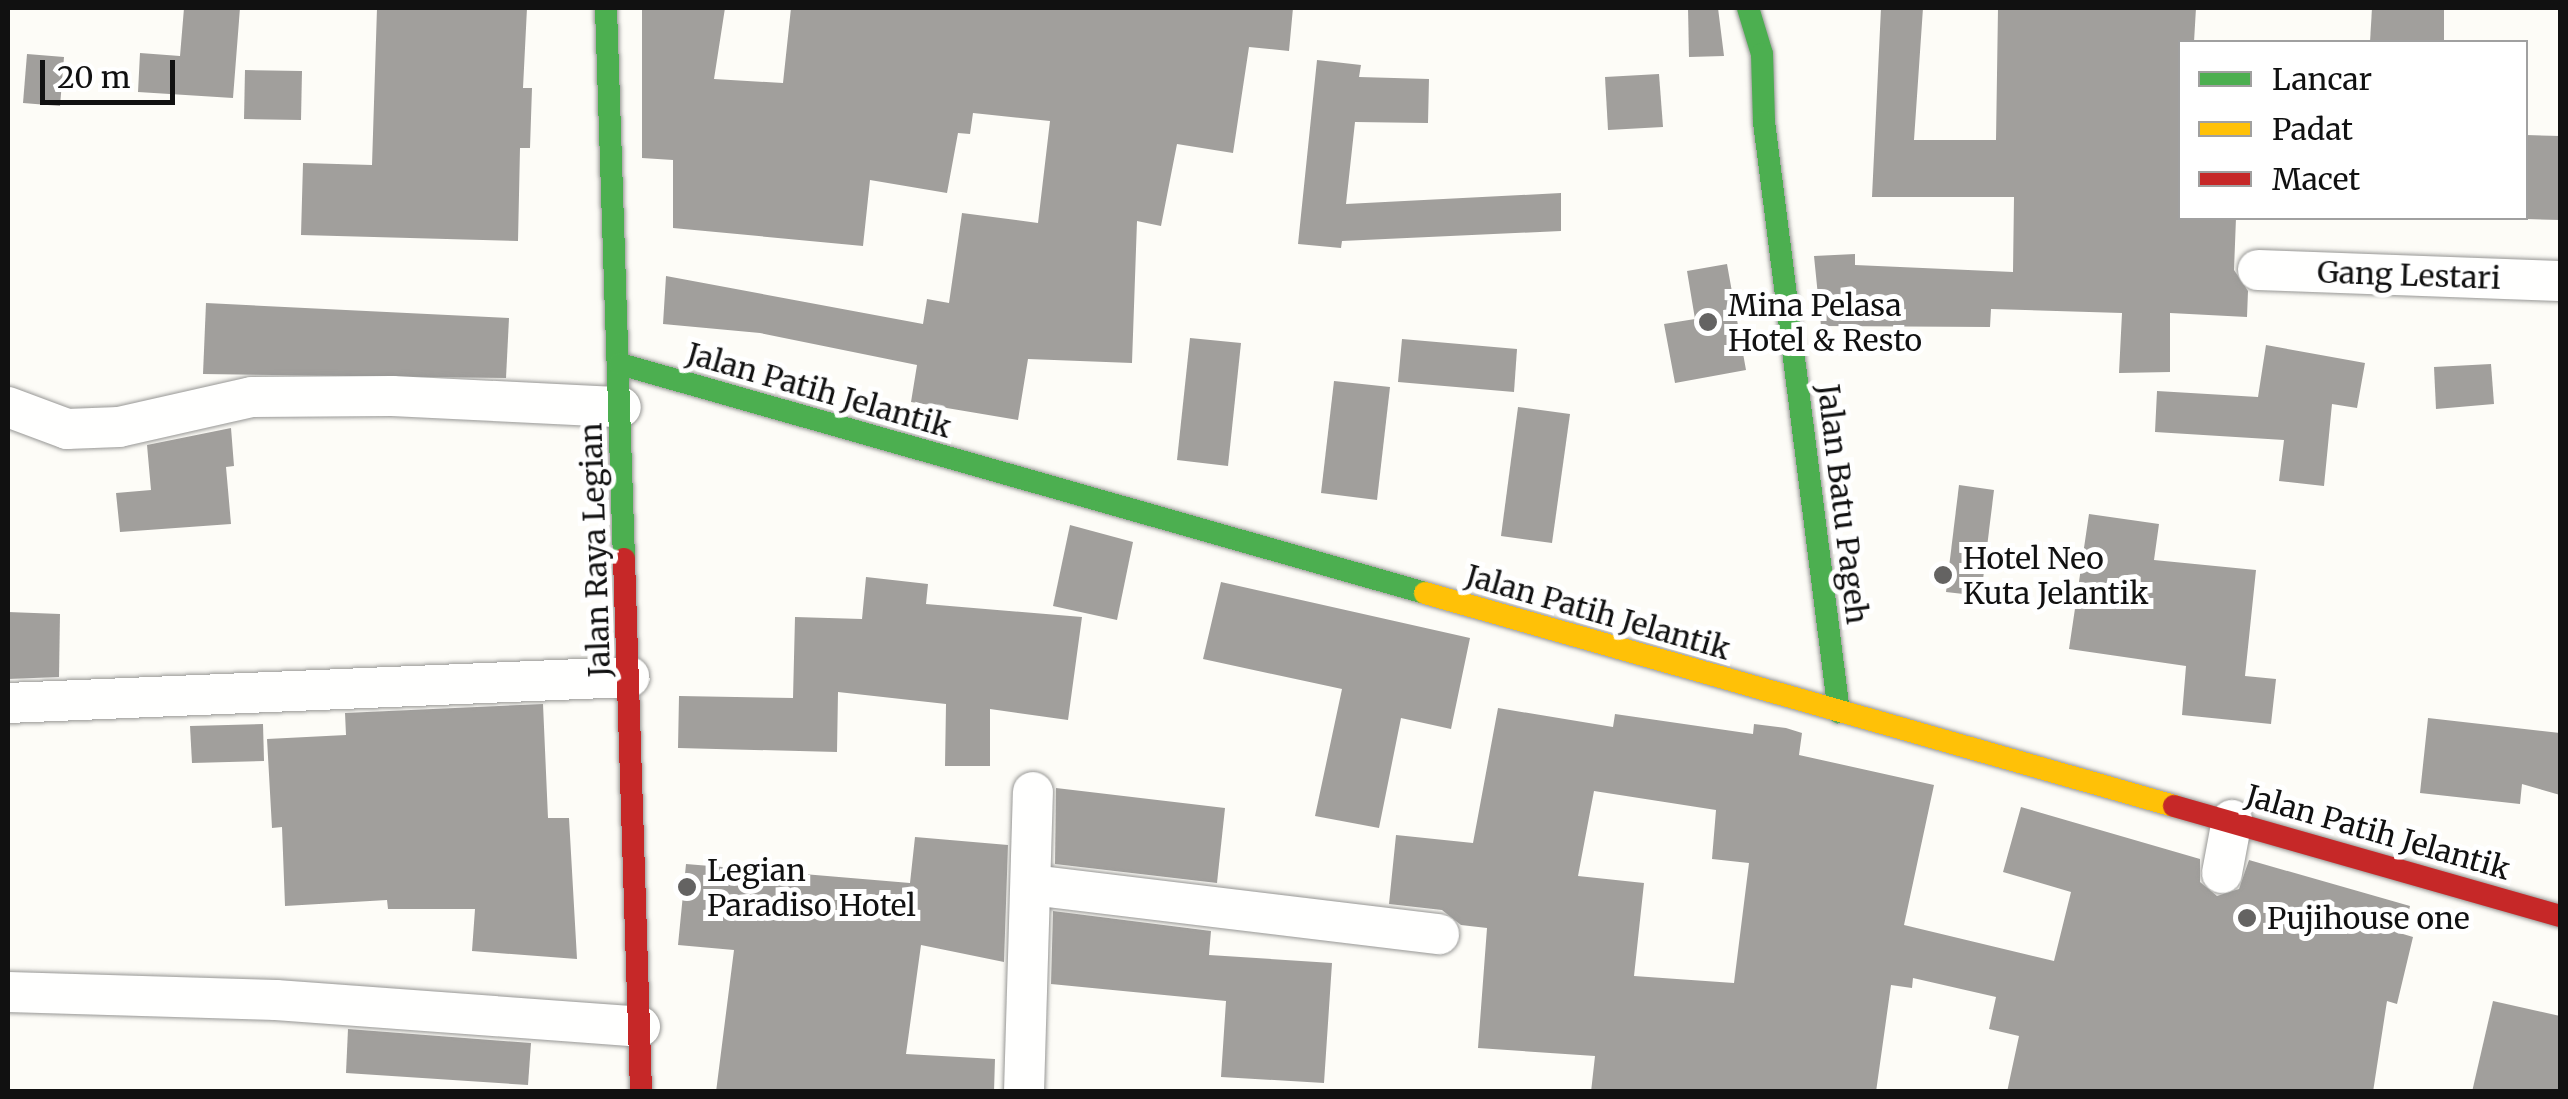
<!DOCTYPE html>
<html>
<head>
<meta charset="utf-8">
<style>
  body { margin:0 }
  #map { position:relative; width:2568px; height:1099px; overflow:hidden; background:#fdfcf7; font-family:Merriweather,serif }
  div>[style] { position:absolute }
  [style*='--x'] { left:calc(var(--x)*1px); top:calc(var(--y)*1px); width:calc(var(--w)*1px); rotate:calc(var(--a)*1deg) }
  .building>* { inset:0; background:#a19f9c }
  .roads { filter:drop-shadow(0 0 2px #979795) drop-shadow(0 0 2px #979795) }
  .street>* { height:40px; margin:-20px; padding:0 20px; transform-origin:20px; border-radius:20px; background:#fffffe }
  .fast>* { height:22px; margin:-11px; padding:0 11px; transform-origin:11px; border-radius:11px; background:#4caf50 }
  .slow>* { height:22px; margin:-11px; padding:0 11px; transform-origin:11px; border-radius:11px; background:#ffc107 }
  .jam>* { height:22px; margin:-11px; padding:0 11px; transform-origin:11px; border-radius:11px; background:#c62828 }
  .dots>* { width:28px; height:28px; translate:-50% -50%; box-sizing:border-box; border:5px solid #fff; border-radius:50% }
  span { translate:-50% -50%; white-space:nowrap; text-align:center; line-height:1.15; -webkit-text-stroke:10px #fff; paint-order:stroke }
  .street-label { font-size:30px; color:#111 }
  .poi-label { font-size:30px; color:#111 }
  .left { translate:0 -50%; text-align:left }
  .frame { position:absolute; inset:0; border:10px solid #111; pointer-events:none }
  .legend { position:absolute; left:2178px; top:40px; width:350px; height:180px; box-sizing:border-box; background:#fff; border:2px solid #a0a0a0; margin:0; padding:12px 18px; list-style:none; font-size:30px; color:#111 }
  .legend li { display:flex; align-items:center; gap:20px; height:50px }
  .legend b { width:50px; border:2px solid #a0a0a0 }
  .scale { position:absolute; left:40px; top:60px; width:135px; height:45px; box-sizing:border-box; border:5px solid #111; border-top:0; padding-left:12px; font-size:30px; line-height:35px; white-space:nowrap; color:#111; -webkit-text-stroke:8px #fff; paint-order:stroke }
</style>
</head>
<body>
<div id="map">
  <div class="building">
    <i style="clip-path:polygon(184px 8px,240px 8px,233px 98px,138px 92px,140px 53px,180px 56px)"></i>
    <i style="clip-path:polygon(377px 8px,527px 8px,523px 88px,532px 88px,530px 148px,520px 148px,518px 241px,301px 235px,303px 163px,372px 165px)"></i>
    <i style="clip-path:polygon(642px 8px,725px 8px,714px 79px,783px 83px,791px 8px,1293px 8px,1289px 51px,1249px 47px,1233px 153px,1177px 144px,1161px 226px,1137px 221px,1132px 363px,1028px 359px,1018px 420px,911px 402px,917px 365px,760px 333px,663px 324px,666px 276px,923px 324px,927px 299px,949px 303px,962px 213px,1038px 223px,1050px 121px,973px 113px,970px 134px,958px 133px,947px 193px,870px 180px,863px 246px,673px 228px,673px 160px,642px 158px)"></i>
    <i style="clip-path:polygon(1688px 8px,1718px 8px,1724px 56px,1689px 57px)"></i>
    <i style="clip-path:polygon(1881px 8px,1923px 8px,1914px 140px,1996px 140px,1998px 8px,2196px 8px,2194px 42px,2180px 42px,2180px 218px,2236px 218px,2234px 270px,2248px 291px,2247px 317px,2170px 313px,2170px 372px,2119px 373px,2122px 313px,1991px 309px,1990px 327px,1821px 326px,1814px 256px,1855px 254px,1855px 265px,2013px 272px,2014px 197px,1872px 197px)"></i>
    <i style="clip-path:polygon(2372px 8px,2444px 8px,2444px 42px,2370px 42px)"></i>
    <i style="clip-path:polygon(27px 54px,64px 57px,60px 106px,23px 103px)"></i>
    <i style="clip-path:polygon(1317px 60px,1361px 65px,1359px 77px,1429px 79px,1428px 123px,1355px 122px,1346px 204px,1561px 193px,1561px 231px,1342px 241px,1341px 248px,1298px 244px)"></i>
    <i style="clip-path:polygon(245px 70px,302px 71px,301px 120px,244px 119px)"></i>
    <i style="clip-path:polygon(1659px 74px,1663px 127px,1608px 130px,1605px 77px)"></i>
    <i style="clip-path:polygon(2526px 135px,2560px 136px,2560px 220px,2526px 219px)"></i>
    <i style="clip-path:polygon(1727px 264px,1746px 370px,1675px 383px,1664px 324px,1695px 319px,1687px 271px)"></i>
    <i style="clip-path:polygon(206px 303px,509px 318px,506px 378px,203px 374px)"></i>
    <i style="clip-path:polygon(1190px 338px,1241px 343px,1228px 466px,1177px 460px)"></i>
    <i style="clip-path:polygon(1402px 339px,1517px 349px,1514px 392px,1398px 382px)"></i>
    <i style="clip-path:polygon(2266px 345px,2365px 363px,2357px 408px,2332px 404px,2324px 486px,2279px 481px,2284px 440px,2155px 432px,2157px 391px,2258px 397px)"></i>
    <i style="clip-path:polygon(2491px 364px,2494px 404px,2436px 409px,2434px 367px)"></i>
    <i style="clip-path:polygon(1334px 381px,1390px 387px,1377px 500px,1321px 493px)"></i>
    <i style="clip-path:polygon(1518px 407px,1570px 414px,1552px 543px,1501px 536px)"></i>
    <i style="clip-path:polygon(231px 428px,234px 466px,226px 467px,231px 524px,120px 532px,116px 493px,151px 490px,147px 445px)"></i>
    <i style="clip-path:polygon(1959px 485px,1994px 490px,1981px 596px,1946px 592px)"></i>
    <i style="clip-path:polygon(2089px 514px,2159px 524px,2154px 560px,2256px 570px,2245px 676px,2276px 679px,2271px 724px,2182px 715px,2186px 666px,2069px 649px)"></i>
    <i style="clip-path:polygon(1070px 525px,1133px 542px,1117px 620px,1053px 606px)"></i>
    <i style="clip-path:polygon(866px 577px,928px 584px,926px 604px,1082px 617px,1068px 720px,990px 709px,990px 766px,945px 766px,946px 704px,838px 692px,837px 752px,678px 748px,679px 696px,793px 698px,795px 617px,862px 619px)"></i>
    <i style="clip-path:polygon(1221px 582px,1470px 638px,1451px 729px,1401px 718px,1379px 828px,1315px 816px,1342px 689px,1203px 659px)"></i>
    <i style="clip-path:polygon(8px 612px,60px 614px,59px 677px,8px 679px)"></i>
    <i style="clip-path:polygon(543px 704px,548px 818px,569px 818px,577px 959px,472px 951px,475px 909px,388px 909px,387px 900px,285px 906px,282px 827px,272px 828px,267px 739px,346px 735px,345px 713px)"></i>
    <i style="clip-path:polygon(evenodd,1498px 708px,1613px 727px,1615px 714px,1753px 734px,1754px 724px,1786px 728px,1802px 733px,1799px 755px,1934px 785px,1904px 925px,2054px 961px,2071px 892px,2003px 872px,2021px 807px,2200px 859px,2200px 882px,2217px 896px,2239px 889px,2249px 860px,2410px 906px,2403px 934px,2413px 937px,2397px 1004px,2387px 1001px,2373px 1092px,2007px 1092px,2019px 1036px,1989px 1029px,1996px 997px,1913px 978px,1912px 988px,1891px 985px,1876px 1092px,1591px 1092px,1595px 1056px,1478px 1048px,1487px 928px,1461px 925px,1442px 910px,1389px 904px,1396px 835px,1473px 843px,1498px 708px,1594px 791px,1716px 810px,1712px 859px,1749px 863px,1734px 983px,1634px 976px,1644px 883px,1578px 876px,1594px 791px)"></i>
    <i style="clip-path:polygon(2428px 718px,2560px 733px,2560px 795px,2522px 784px,2520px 804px,2420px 793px)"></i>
    <i style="clip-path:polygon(263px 724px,264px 761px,192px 763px,190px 726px)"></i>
    <i style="clip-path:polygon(1056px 788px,1225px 808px,1217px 883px,1055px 864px)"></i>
    <i style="clip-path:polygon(915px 837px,1008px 845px,1004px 962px,921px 945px,906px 1054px,995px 1059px,994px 1092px,716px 1092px,734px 950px,678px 945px,686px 864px,910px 883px)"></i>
    <i style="clip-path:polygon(1053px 911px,1211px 931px,1209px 955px,1332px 963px,1324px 1083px,1221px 1077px,1226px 1001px,1051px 984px)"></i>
    <i style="clip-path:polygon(2493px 1001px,2560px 1016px,2560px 1092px,2472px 1092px)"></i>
    <i style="clip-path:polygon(348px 1029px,531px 1043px,528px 1085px,346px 1073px)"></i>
  </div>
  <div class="roads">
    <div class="street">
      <i style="--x:2258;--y:270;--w:302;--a:2.1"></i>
      <i style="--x:8;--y:407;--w:63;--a:20.4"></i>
      <i style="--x:67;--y:429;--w:52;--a:-2.2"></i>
      <i style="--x:119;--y:427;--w:136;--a:-12.7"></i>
      <i style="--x:252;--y:397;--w:140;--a:-0.4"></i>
      <i style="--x:392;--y:396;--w:229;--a:2.8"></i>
      <i style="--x:8;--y:703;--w:622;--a:-2.4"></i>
      <i style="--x:2222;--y:873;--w:54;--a:-79.3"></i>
      <i style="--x:1032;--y:885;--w:410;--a:6.9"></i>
      <i style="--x:8;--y:992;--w:268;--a:1.7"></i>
      <i style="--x:276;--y:1000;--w:365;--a:4.2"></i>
      <i style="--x:1024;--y:1092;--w:300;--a:-88.3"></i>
    </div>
    <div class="fast">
      <i style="--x:606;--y:8;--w:551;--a:88.13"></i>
      <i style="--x:1748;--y:8;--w:48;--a:73.1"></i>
      <i style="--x:1762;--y:54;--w:68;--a:88.3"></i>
      <i style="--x:1764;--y:122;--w:595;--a:82.76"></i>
      <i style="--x:620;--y:364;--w:837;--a:15.88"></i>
    </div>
    <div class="slow">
      <i style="--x:1425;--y:593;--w:779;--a:15.87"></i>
    </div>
    <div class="jam">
      <i style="--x:624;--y:559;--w:533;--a:88.17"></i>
      <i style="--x:2174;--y:806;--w:401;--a:15.9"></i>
    </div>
  </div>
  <div class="dots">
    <i style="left:1708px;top:322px;background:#646362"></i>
    <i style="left:1943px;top:575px;background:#646362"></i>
    <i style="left:687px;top:887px;background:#646362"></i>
    <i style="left:2247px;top:918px;background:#646362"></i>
  </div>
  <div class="street-label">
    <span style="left:2409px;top:275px;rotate:2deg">Gang Lestari</span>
    <span style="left:819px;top:390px;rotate:16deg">Jalan Patih Jelantik</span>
    <span style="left:1843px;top:504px;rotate:83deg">Jalan Batu Pageh</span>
    <span style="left:595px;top:550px;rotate:-92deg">Jalan Raya Legian</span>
    <span style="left:1598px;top:612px;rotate:16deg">Jalan Patih Jelantik</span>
    <span style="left:2378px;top:832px;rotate:16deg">Jalan Patih Jelantik</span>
  </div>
  <div class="poi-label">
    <span class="left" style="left:1728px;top:322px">Mina Pelasa<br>Hotel &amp; Resto</span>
    <span class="left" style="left:1963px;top:575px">Hotel Neo<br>Kuta Jelantik</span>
    <span class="left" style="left:707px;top:887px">Legian<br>Paradiso Hotel</span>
    <span class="left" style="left:2267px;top:918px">Pujihouse one</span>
  </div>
  <div class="frame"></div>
  <ul class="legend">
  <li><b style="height:12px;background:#4caf50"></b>Lancar</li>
  <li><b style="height:12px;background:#ffc107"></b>Padat</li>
  <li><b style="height:12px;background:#c62828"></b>Macet</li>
  </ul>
  <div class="scale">20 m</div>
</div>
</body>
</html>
